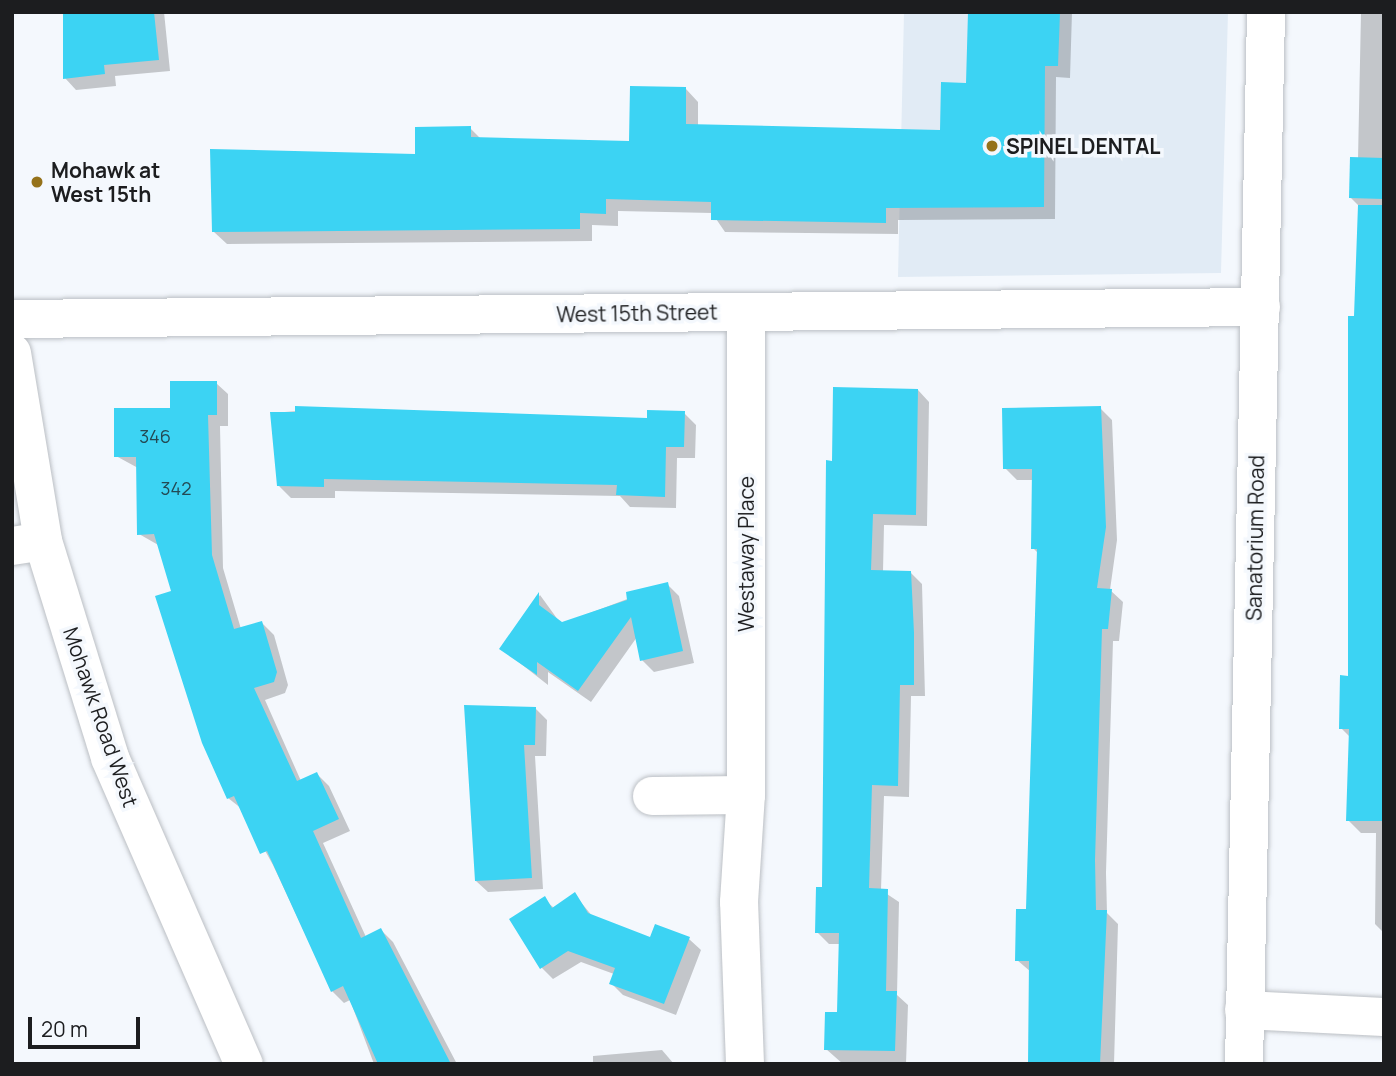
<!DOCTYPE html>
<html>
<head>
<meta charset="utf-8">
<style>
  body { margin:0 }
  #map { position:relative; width:1396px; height:1076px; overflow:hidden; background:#f4f8fd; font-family:Manrope,sans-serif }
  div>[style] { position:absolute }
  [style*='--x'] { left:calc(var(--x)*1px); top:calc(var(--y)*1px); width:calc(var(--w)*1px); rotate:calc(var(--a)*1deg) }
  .built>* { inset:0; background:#e1ebf5 }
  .shadow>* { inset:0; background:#0003 }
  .building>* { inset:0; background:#3cd3f3 }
  .roads { filter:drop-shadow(0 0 2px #bbbfc4) drop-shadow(0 0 2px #bbbfc4) }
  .minor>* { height:38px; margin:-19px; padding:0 19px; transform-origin:19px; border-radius:19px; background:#fff }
  .major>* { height:38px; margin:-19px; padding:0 19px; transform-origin:19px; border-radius:19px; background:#fff }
  .dots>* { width:19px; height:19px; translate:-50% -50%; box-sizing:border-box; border:4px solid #f4f8fd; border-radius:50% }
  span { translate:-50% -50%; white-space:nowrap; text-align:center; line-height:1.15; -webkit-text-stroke:7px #f4f8fd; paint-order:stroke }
  .number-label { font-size:18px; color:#244a54 }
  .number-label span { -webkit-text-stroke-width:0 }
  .poi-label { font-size:21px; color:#1c1d1f; font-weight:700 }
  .left { translate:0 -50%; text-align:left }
  .street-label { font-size:21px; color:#1c1d1f }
  .frame { position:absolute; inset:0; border:14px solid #1c1d1f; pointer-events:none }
  .scale { position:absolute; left:28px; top:1017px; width:112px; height:32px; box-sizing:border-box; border:4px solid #1c1d1f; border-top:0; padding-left:9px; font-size:21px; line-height:24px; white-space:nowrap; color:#1c1d1f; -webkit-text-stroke:5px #f4f8fd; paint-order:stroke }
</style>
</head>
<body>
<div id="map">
  <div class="built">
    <i style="clip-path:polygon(904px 12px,1228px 12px,1221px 273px,898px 277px)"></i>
  </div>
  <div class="shadow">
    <i style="clip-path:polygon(83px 12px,164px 12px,170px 71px,115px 76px,116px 86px,76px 90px,65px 78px)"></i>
    <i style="clip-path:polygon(970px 12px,1072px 12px,1070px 78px,1056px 77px,1055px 219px,898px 220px,898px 234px,725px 232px,712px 213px,618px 211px,618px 226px,592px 225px,592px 241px,227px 244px,214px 232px,417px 156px,470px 128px,481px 139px,631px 143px,686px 89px,698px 102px,698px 126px,942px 131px,968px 84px)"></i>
    <i style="clip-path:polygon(1361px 12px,1384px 12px,1384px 933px,1375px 924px,1376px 833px,1361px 833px,1348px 820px,1350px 737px,1341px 728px,1349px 677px,1360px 207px,1351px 198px,1358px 159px)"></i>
    <i style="clip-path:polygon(216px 383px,228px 394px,228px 426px,220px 426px,223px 568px,241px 629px,262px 623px,274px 635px,288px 685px,285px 693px,265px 700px,301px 781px,317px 774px,329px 786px,350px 831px,323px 843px,366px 937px,381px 930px,393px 942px,457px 1064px,374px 1064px,350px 1000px,344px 1003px,332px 991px,273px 865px,242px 809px,228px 798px,160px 546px,139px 534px,138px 468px,116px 456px)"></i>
    <i style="clip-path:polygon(918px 390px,929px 402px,927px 526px,884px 525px,883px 572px,910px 572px,922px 584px,925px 696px,911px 696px,909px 797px,884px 796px,881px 890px,899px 902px,897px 995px,908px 1005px,906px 1064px,843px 1064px,826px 1049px,839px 1014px,840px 944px,829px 944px,817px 932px,823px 889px,833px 462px)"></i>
    <i style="clip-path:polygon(334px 408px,648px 420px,684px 413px,696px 425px,695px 458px,677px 458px,676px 508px,630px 507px,620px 496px,335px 491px,335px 498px,291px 498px,279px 486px,272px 413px)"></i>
    <i style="clip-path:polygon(1100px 408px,1112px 420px,1117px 540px,1110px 590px,1123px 602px,1119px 641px,1113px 641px,1106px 873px,1107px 913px,1118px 924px,1114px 1064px,1030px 1064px,1031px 972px,1017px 960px,1028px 911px,1039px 554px,1033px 548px,1033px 480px,1017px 480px,1005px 468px)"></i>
    <i style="clip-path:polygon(667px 584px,679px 596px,694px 663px,654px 672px,642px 660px,637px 637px,591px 702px,548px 672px,548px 685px,502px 649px,540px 595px,561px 624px)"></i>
    <i style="clip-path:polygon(535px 708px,547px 720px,546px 756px,535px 756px,543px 889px,488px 892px,476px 881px)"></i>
    <i style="clip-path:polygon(575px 895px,593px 917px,651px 939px,689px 939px,701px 950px,676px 1015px,623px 995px,611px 983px,614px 974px,581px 962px,553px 979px,542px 968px,544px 899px,554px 908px)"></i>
    <i style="clip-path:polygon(662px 1050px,674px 1064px,593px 1064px,593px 1056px)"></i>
  </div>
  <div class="building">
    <i style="clip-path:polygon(63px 12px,154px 12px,159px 60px,104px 65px,105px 74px,63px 79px)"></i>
    <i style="clip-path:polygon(968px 12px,1060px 12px,1058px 66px,1045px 66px,1044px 207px,886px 208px,886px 223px,711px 220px,711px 202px,606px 199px,606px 214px,580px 213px,580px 229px,212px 232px,210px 149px,415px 154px,415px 127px,471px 126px,471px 137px,629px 141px,630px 86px,686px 87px,686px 124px,940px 130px,941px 82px,966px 83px)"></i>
    <i style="clip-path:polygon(1350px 157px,1384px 158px,1384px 199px,1349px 198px)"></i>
    <i style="clip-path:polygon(1358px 205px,1384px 205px,1384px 821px,1346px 821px,1349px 729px,1339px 729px,1340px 675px,1348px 676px,1348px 316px,1354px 316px)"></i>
    <i style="clip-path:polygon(170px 381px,217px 381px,217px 415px,208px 415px,212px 555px,234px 629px,262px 621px,277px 672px,274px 682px,254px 688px,297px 781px,317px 772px,339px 819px,313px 831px,361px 938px,381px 928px,451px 1064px,378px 1064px,343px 986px,331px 992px,267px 851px,260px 854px,234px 796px,227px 799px,202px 743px,155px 596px,171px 591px,154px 534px,137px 535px,136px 457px,114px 457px,114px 408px,170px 408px)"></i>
    <i style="clip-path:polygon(833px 387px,918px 389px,916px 515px,873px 514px,871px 570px,911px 571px,914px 633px,914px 685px,900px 685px,898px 786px,872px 785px,869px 888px,888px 889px,886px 991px,897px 991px,895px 1051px,824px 1050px,825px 1012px,837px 1012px,839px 933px,815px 933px,816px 887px,822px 887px,826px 460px,832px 461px)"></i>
    <i style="clip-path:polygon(295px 406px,647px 418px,647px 410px,685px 411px,684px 447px,666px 447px,665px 497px,616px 495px,617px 485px,324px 479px,324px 487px,277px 486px,270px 412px,295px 412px)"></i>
    <i style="clip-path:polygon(1101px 406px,1106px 527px,1097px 588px,1112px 589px,1108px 629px,1102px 629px,1095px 860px,1096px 910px,1107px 910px,1100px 1064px,1028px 1064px,1029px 961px,1015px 961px,1016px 909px,1026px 909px,1037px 549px,1031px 549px,1032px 469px,1003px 469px,1002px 408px)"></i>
    <i style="clip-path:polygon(668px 582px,683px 651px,640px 661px,631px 617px,578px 691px,537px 662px,537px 675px,499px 649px,539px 592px,539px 605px,562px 622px,627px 600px,626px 592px)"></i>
    <i style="clip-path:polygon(464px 705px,536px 707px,535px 745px,524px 745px,532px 878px,475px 881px)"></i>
    <i style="clip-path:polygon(575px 892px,588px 913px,650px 937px,655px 924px,690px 937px,664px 1004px,609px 984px,615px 968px,568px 951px,540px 969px,509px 919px,545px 896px,552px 908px)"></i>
  </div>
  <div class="roads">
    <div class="minor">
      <i style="--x:12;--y:319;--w:1249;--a:-0.55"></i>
      <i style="--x:12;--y:546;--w:31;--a:-9"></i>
      <i style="--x:652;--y:796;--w:94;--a:-0.6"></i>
      <i style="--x:1244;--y:1010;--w:140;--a:2.9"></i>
      <i style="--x:745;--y:1064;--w:162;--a:-92.1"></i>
      <i style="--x:739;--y:902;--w:107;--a:-86.3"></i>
      <i style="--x:746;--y:795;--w:483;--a:-90"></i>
      <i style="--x:1244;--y:1064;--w:1052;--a:-88.8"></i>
    </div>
    <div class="major">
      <i style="--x:12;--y:353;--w:191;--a:80.6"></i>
      <i style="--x:43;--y:541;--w:227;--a:72.8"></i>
      <i style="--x:110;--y:758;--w:334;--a:66.4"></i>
    </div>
  </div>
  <div class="dots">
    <i style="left:992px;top:146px;background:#95721a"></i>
    <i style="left:37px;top:182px;background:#95721a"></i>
  </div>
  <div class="number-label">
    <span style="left:155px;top:436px">346</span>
    <span style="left:176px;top:488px">342</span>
  </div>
  <div class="poi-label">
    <span class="left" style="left:1006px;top:146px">SPINEL DENTAL</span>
    <span class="left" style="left:51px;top:182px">Mohawk at<br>West 15th</span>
  </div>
  <div class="street-label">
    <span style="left:637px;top:313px;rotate:-1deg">West 15th Street</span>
    <span style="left:1255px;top:538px;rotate:-89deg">Sanatorium Road</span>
    <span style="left:746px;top:554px;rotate:-90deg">Westaway Place</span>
    <span style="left:101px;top:717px;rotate:71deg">Mohawk Road West</span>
  </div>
  <div class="frame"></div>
  <div class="scale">20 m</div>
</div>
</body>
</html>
